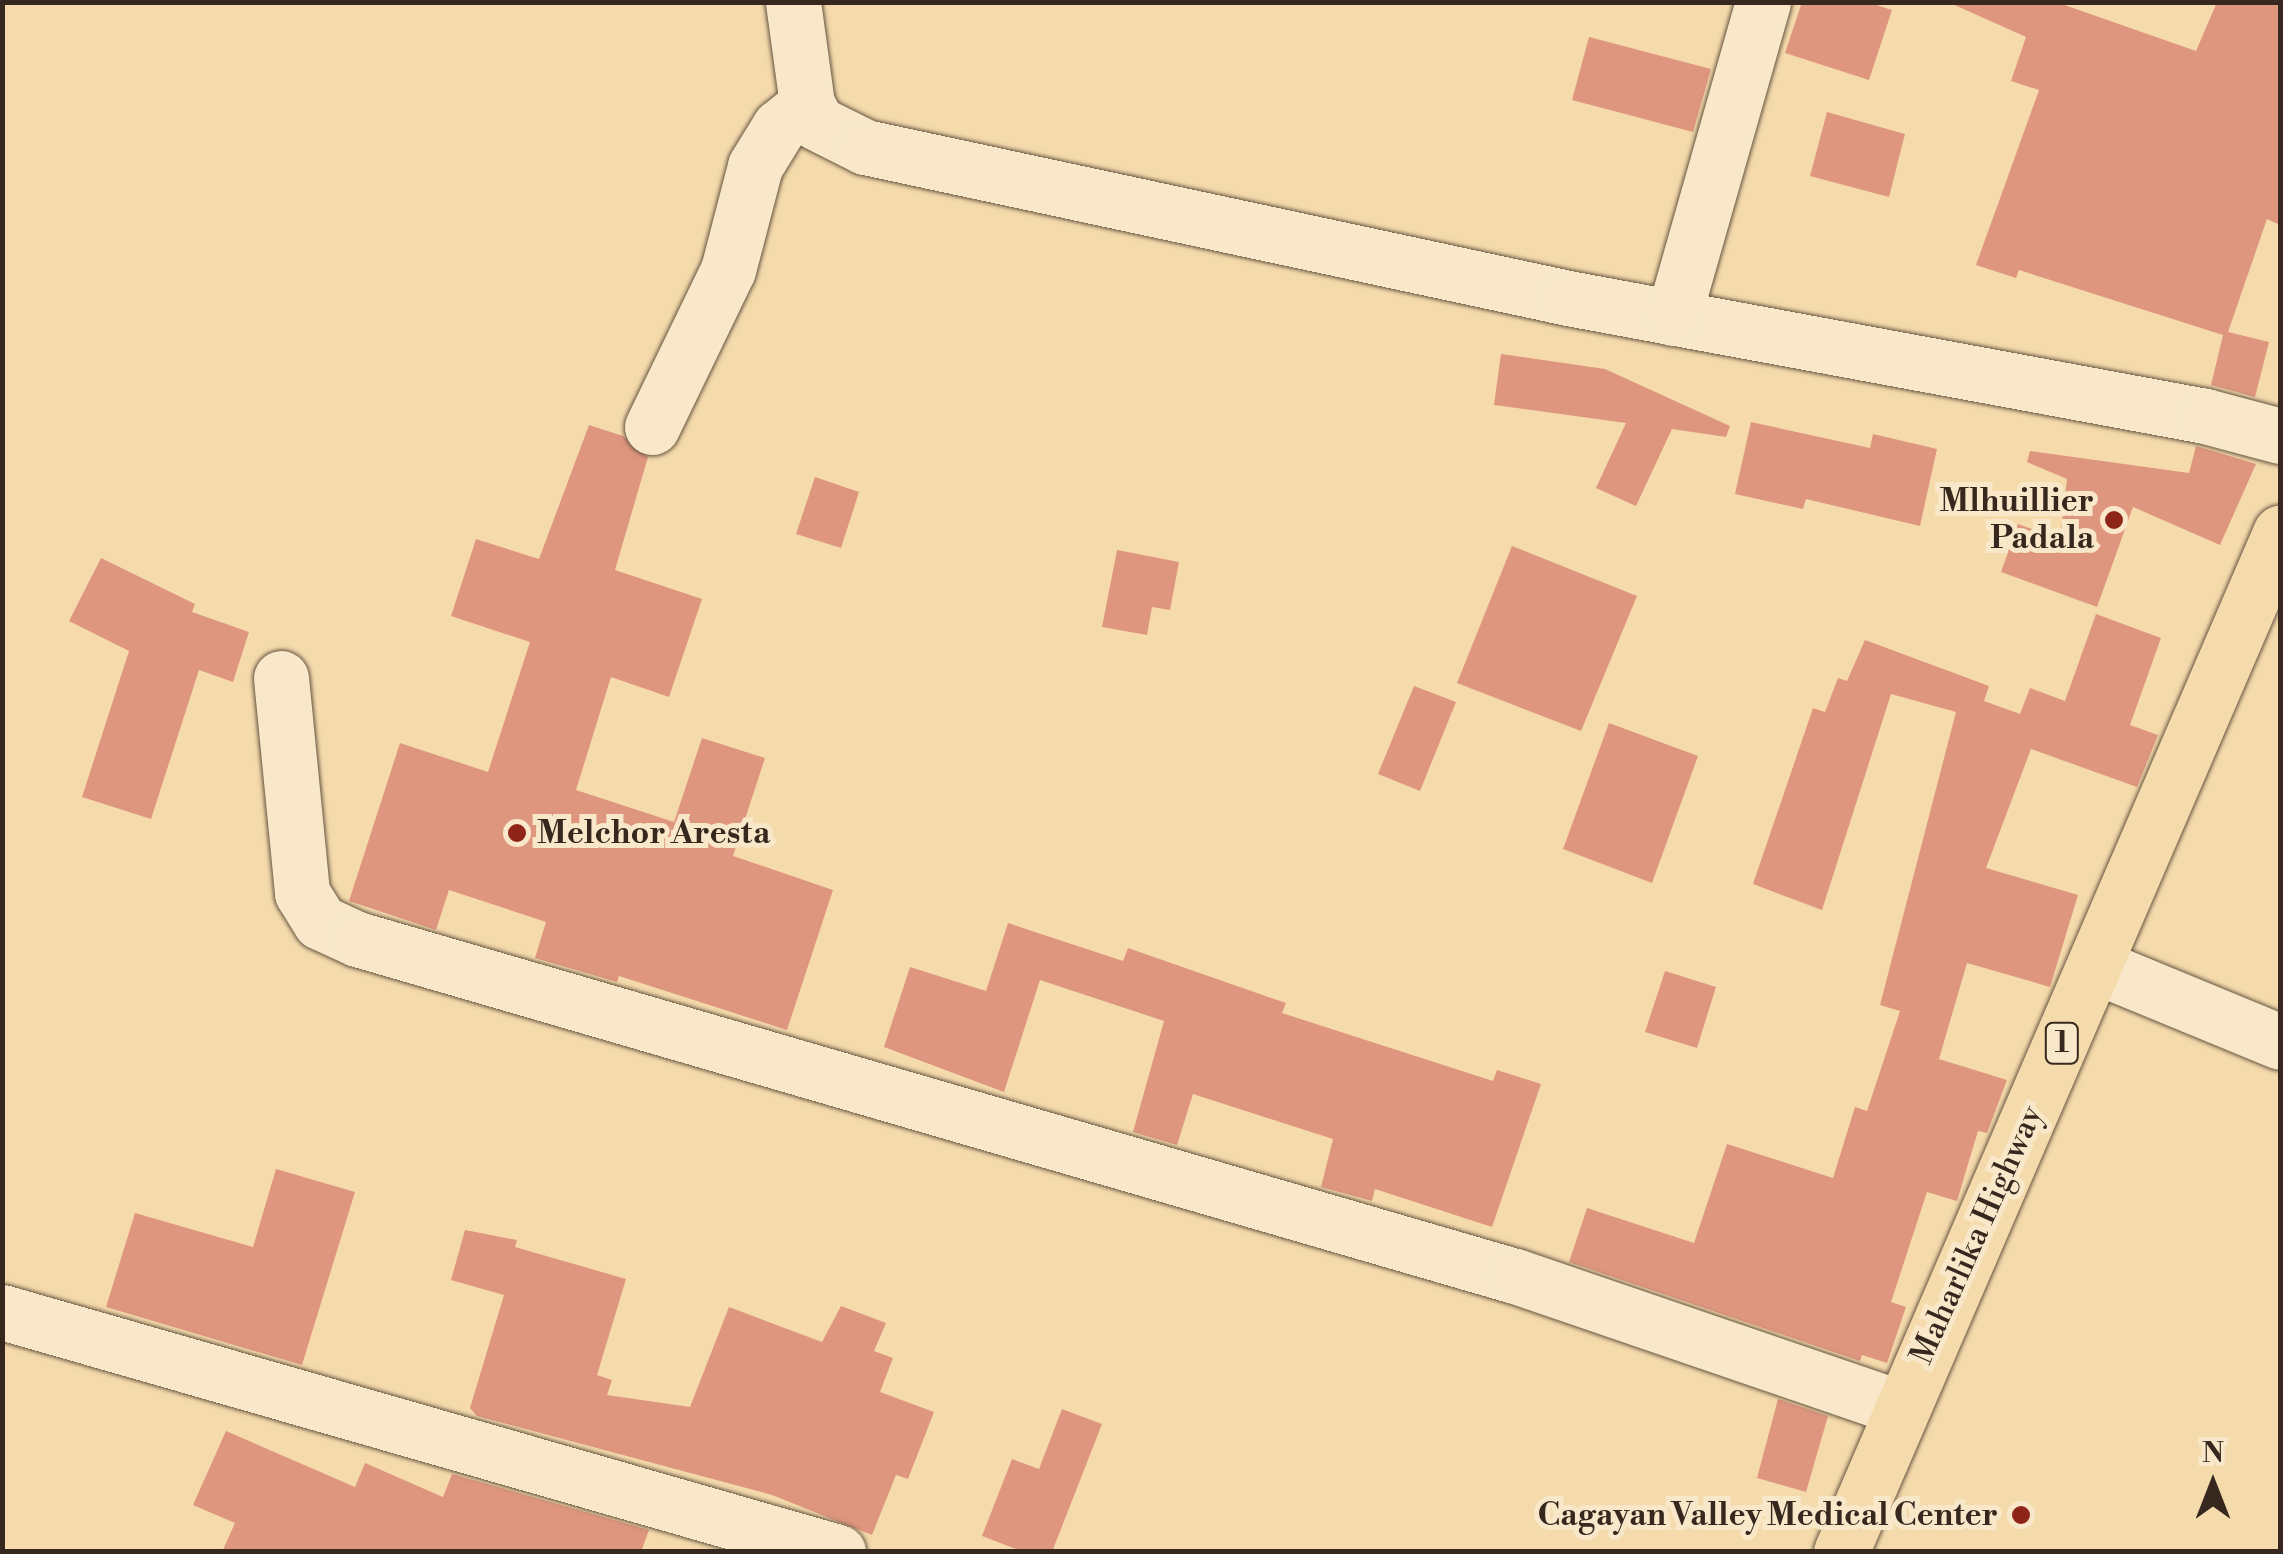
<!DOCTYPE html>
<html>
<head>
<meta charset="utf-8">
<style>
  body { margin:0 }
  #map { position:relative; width:2283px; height:1554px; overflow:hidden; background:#f5dbac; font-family:"Libre Bodoni",serif }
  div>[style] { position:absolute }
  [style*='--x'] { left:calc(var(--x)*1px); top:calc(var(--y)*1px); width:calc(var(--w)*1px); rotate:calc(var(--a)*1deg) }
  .building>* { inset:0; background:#df967f }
  .roads { filter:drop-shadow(0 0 2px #665542) drop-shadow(0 0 2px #665542) }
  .minor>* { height:55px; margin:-27.5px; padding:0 27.5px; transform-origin:27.5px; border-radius:27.5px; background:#f8e8c9 }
  .highway>* { height:55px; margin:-27.5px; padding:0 27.5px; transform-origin:27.5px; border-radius:27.5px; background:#f5dbac }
  .dots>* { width:28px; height:28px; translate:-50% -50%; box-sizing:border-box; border:5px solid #f8e8c9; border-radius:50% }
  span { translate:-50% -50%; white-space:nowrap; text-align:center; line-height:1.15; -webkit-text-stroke:10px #f8e8c9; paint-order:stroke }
  .shield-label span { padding:2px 8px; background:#f8e8c9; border:2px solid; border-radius:8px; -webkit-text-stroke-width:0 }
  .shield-label { font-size:30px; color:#36281f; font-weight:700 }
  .poi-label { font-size:32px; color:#36281f; font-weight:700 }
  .right { translate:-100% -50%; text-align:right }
  .left { translate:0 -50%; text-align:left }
  .street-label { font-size:32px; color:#36281f }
  .frame { position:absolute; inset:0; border:5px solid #36281f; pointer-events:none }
  .north { position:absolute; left:2163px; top:1434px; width:100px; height:100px; -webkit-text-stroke:8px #f8e8c9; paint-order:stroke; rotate:0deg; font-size:28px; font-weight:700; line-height:40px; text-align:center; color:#36281f }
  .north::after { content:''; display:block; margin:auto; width:35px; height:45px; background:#36281f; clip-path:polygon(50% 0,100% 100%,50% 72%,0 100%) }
</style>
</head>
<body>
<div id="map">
  <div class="building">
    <i style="clip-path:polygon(1802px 2px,1867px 2px,1892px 10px,1869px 80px,1785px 53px)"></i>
    <i style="clip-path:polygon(1948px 2px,2056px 2px,2196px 51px,2217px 2px,2280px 2px,2280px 225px,2267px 219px,2228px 332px,2269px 342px,2255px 397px,2211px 385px,2223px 335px,2019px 270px,2016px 278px,1976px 265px,2039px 90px,2011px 81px,2026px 37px)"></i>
    <i style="clip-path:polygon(1589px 37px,1711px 69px,1693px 132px,1572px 100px)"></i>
    <i style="clip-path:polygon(1827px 112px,1905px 134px,1889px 197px,1810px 176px)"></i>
    <i style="clip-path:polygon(1501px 354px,1605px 369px,1730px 426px,1726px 437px,1672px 429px,1636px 506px,1596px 488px,1626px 423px,1494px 405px)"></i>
    <i style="clip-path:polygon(1751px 422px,1870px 448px,1873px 434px,1937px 449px,1920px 526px,1806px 499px,1803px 509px,1735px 494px)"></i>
    <i style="clip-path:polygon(589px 425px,623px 436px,648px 457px,615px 570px,702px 599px,669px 697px,611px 677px,576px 790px,674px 822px,702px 738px,765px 758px,733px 856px,833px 890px,787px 1030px,619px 976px,617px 982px,535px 958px,546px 922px,449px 890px,436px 930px,349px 901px,400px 743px,488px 772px,530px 642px,451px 616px,476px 539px,539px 559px)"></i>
    <i style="clip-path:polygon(2196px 446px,2256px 464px,2220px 545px,2133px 507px,2097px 607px,2001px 572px,2018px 524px,2060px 539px,2067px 479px,2027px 462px,2030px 451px,2189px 473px)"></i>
    <i style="clip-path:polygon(815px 477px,859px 492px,841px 548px,796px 534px)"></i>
    <i style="clip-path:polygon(1512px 546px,1637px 596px,1581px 731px,1457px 683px)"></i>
    <i style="clip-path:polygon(1117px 550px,1179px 562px,1170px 610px,1152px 607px,1147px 635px,1102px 627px)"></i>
    <i style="clip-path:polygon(101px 558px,195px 604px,192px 612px,249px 632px,233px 682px,199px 670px,151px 819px,82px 797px,129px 651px,69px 621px)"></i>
    <i style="clip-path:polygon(2096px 614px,2161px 638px,2130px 725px,2158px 735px,2137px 787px,2031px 749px,1986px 868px,2078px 895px,2050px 987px,1967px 963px,1939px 1059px,2007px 1080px,1987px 1133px,1978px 1131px,1957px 1201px,1927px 1192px,1891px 1302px,1906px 1307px,1887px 1363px,1862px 1355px,1860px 1361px,1569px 1262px,1587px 1208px,1694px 1243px,1727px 1144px,1833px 1178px,1855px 1107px,1867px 1111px,1900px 1011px,1880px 1005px,1956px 712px,1891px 694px,1822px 910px,1753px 884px,1813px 708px,1825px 712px,1838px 678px,1847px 681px,1865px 640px,1989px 686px,1984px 701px,2020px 714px,2030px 688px,2065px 701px)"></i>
    <i style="clip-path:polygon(1414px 686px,1456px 702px,1420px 791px,1378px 774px)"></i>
    <i style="clip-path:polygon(1609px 723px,1698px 756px,1652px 883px,1563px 849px)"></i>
    <i style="clip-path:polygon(1008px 923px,1123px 961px,1128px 948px,1286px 1003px,1282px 1013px,1493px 1081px,1497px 1070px,1541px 1084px,1492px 1227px,1375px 1189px,1372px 1201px,1321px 1187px,1333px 1139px,1193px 1094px,1177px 1145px,1133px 1132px,1164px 1021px,1040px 980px,1004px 1092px,884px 1047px,910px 967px,986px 991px)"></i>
    <i style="clip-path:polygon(1665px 971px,1716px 987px,1697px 1048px,1645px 1032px)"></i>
    <i style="clip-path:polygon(276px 1169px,355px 1192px,302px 1365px,106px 1307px,135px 1213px,253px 1247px)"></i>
    <i style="clip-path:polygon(465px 1230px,517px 1240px,515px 1247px,626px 1279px,597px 1375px,612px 1380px,607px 1395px,690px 1407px,729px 1307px,822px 1342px,841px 1306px,886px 1323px,874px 1351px,893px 1358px,880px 1392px,934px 1412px,908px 1479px,896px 1475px,872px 1535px,772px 1495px,477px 1416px,470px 1408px,504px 1295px,451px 1280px)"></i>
    <i style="clip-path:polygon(1778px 1399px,1828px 1416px,1806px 1492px,1757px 1478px)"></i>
    <i style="clip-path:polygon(1062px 1409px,1102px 1424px,1052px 1552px,1024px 1552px,982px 1536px,1012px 1459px,1039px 1469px)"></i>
    <i style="clip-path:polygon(226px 1431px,355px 1487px,365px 1463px,443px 1497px,452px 1474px,649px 1530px,641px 1552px,222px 1552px,235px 1523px,193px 1505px)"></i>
  </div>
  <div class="roads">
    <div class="minor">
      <i style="--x:793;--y:2;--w:103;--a:82.2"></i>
      <i style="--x:807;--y:104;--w:21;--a:62"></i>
      <i style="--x:817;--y:123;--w:54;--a:26.6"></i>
      <i style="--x:865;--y:147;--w:719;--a:12.12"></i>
      <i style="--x:1568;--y:298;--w:648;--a:10.49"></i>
      <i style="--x:2205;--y:416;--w:78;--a:14.9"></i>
      <i style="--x:1673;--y:318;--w:329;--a:-74.1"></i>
      <i style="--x:652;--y:427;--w:174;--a:-64.2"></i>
      <i style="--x:728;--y:270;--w:107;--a:-75.4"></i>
      <i style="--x:755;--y:166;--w:46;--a:-58.4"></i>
      <i style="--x:779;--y:127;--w:36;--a:-39"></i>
      <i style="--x:281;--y:678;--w:216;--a:84.4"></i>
      <i style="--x:302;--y:893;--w:34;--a:58"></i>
      <i style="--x:320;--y:922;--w:41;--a:24.7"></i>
      <i style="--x:357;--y:939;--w:1206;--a:16.23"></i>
      <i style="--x:1515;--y:1276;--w:408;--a:18.9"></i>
      <i style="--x:2096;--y:966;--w:199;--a:22.4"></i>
      <i style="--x:2;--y:1312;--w:870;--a:16.02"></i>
    </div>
    <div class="highway">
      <i style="--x:1841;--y:1552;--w:1110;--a:-66.69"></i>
    </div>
  </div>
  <div class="dots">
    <i style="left:2114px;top:520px;background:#8f2418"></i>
    <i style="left:517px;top:833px;background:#8f2418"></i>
    <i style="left:2021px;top:1515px;background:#8f2418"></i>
  </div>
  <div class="shield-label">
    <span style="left:2062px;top:1043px">1</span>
  </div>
  <div class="poi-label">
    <span class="right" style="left:2094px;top:520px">Mlhuillier<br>Padala</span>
    <span class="left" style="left:537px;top:833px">Melchor Aresta</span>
    <span class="right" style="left:1998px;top:1515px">Cagayan Valley Medical Center</span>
  </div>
  <div class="street-label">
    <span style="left:1977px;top:1235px;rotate:-66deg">Maharlika Highway</span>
  </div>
  <div class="frame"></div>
  <div class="north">N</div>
</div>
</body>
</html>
